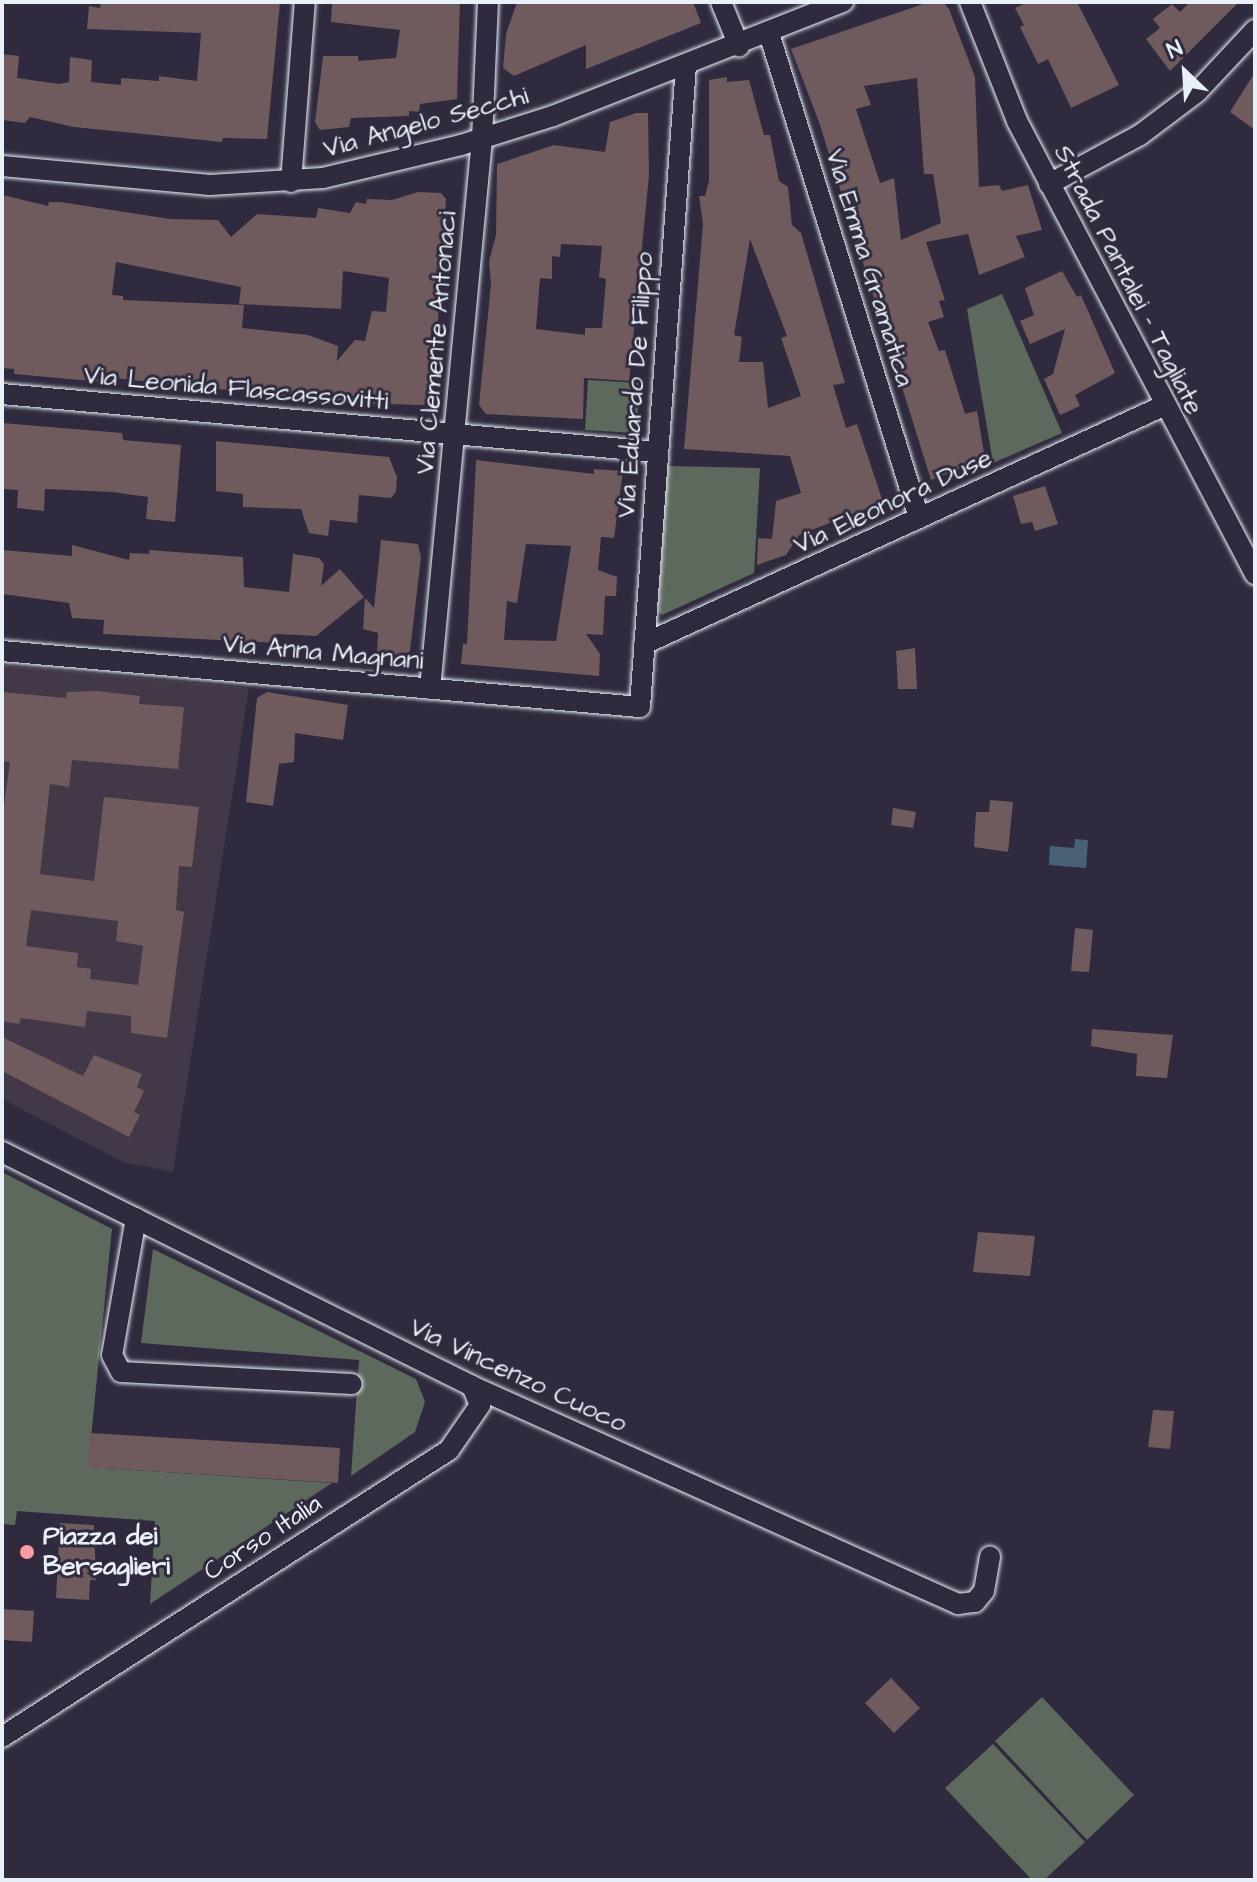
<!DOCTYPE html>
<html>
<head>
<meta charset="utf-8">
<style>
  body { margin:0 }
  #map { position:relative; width:1257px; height:1882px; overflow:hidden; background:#2f2a3d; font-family:"Architects Daughter",sans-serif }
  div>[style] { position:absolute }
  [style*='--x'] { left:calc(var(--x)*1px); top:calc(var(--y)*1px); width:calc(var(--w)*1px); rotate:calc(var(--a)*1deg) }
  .built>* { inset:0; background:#423847 }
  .green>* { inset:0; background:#5d695d }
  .water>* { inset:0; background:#496174 }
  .building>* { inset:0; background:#6f5a5d }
  .roads { filter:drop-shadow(0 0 2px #e8f1f8) drop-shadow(0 0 2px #e8f1f8) }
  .minor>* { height:20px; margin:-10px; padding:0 10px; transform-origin:10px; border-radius:10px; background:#2f2a3d }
  .dots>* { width:22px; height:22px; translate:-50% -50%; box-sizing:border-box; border:4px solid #2f2a3d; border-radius:50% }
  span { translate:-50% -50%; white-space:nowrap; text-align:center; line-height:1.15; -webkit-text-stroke:6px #2f2a3d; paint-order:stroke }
  .street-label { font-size:26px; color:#e8f1f8 }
  .poi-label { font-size:26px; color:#e8f1f8; font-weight:700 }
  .left { translate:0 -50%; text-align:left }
  .frame { position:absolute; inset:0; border:4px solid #e8f1f8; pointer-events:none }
  .north { position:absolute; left:1145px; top:32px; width:80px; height:80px; -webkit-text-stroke:6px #2f2a3d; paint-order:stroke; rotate:335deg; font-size:22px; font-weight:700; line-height:32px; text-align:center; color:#e8f1f8 }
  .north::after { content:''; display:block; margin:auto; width:28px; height:36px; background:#e8f1f8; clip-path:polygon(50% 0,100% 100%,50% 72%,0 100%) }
</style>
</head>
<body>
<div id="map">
  <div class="built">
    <i style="clip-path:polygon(2px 665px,249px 688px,173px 1172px,123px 1162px,2px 1099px)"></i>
  </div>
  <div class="green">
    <i style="clip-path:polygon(1002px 294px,1062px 433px,993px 463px,967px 309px)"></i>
    <i style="clip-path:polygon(588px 380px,640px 383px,636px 433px,585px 430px)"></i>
    <i style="clip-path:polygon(666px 466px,760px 468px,754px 573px,662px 615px,658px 610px)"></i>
    <i style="clip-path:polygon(2px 1172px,112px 1229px,88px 1467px,332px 1483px,150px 1604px,155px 1521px,17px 1511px,15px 1525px,2px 1524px)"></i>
    <i style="clip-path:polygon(153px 1249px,416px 1379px,425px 1402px,415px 1432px,351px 1476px,359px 1360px,141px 1343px)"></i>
    <i style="clip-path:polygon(1042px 1697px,1134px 1795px,1087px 1840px,995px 1741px)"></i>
    <i style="clip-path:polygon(993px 1744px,1085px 1842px,1044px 1880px,1032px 1880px,945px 1788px)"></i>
  </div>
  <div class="water">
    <i style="clip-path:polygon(1075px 839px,1088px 840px,1086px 868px,1049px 865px,1050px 846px,1074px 848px)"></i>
  </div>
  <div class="building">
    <i style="clip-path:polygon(101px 2px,280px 2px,267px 139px,223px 138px,222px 142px,74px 127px,30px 117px,25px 123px,2px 120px,2px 54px,19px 56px,17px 78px,59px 84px,69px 82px,70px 57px,92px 60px,91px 82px,121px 85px,121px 78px,159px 81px,159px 76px,197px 81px,201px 33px,87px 29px,89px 6px,100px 8px)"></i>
    <i style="clip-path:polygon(332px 2px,460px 2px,457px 99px,420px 104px,419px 112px,409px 111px,409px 116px,351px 118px,349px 127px,320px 130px,315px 122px,323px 56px,358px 56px,358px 61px,396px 58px,400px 30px,331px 22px)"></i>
    <i style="clip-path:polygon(517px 2px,693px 2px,701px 23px,586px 69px,586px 45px,514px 76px,503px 68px,506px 34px)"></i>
    <i style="clip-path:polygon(evenodd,929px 2px,943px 2px,949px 9px,975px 77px,979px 187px,999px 185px,1002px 191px,1028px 185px,1042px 230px,1016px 236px,1025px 257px,979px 275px,968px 234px,926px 242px,945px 300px,939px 301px,944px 317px,928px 322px,939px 351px,945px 350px,965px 414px,977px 411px,985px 459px,931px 480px,819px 122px,791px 49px,929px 2px,917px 78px,924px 174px,933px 174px,941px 223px,901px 240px,894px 178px,880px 183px,856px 109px,871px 105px,864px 86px,917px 78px)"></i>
    <i style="clip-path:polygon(1028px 2px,1077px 2px,1119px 85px,1071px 108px,1048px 59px,1038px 64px,1020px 27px,1024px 25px,1015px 8px)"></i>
    <i style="clip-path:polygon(1190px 2px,1239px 2px,1170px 71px,1146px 39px,1160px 28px,1153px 19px,1172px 4px,1180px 12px)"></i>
    <i style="clip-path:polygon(1255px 72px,1255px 130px,1230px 112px)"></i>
    <i style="clip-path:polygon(evenodd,727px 77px,727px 82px,749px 80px,764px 135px,770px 135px,779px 181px,788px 187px,792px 225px,801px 233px,845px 383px,833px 385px,846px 428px,857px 424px,883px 502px,799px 535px,786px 555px,757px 565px,758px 538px,772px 539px,776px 501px,801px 493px,790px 456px,684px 449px,703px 224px,699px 196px,705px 196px,709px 181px,709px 80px,727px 77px,750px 239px,787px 336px,781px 338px,801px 396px,768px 408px,763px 362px,739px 362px,742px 337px,734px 335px,750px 239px)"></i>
    <i style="clip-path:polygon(evenodd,636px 113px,648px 113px,649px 175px,629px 381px,584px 378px,583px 419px,486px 414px,479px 405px,491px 284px,489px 261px,496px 235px,497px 164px,554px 145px,605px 152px,610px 122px,636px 113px,561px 244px,602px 246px,599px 277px,606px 279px,602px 328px,585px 328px,585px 335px,536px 329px,540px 278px,552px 279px,552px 256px,560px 257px,561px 244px)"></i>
    <i style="clip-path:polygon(evenodd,418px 192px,441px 193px,446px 199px,437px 334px,433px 334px,429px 401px,423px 405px,352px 403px,114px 378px,113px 383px,14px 374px,14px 369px,2px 368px,3px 195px,48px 206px,49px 202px,60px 202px,170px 219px,218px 220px,231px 237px,257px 214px,316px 218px,318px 208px,350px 213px,356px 202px,366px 204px,367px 199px,392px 200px,418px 192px,116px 262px,241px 287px,239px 304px,341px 309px,343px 271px,389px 278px,386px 312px,372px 311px,365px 341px,355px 340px,337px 361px,338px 346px,308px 335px,242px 328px,244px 305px,123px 300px,123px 296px,112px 295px,116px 262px)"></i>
    <i style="clip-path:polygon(1062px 271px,1077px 297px,1081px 295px,1115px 373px,1075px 395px,1080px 406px,1060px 415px,1044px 379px,1053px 374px,1065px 329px,1030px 344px,1020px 321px,1034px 315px,1025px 288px)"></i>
    <i style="clip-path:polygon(2px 423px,122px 433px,123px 440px,181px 445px,175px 522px,146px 519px,148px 497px,112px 492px,45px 489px,44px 511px,17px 508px,18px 490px,2px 489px)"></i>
    <i style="clip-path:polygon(216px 441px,389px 457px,397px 477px,396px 492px,391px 498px,359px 495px,357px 523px,330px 520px,328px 536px,309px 533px,301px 509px,243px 507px,243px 494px,216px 491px)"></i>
    <i style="clip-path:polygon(evenodd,476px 460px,594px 474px,594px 469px,623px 471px,614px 538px,601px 537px,598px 570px,617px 577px,616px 596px,605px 596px,603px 635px,586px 634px,600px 654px,599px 676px,461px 664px,463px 644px,467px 644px,476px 460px,526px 544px,571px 546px,556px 641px,504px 640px,507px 601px,517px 603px,526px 544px)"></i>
    <i style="clip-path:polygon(1045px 486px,1058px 524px,1035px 531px,1032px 522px,1021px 524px,1013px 496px)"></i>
    <i style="clip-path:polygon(381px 540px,418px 544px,421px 557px,409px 660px,377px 653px,378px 633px,363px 629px,365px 598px,374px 608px)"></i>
    <i style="clip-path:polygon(72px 545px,129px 560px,130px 553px,149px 554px,149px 550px,243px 557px,244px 587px,289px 592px,293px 554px,319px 558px,324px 564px,321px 586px,340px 569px,364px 597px,316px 636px,277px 634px,276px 643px,103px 634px,104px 620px,72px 618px,69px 603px,2px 594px,2px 550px,72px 556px)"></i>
    <i style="clip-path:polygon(915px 648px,917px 689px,898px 689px,896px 651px)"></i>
    <i style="clip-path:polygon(evenodd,97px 691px,140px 696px,139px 704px,184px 707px,178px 769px,72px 760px,69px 787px,50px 784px,40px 874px,94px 881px,104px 797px,199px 807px,192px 867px,179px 866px,176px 910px,184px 912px,167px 1038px,131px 1033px,131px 1016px,87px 1011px,85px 1027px,21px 1018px,19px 1024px,2px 1021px,2px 820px,10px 762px,2px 761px,2px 692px,66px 698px,67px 692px,97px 691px,31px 910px,118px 921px,116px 941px,143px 946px,138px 985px,90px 979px,91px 969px,77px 967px,78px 953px,26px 946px,31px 910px)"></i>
    <i style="clip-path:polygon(267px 692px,348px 705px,343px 740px,295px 733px,294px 762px,279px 764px,273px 806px,246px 802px,257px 698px)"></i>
    <i style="clip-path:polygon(990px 800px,1013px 802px,1008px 852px,974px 847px,976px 812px,989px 812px)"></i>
    <i style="clip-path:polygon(893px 808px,916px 812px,913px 828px,891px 825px)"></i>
    <i style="clip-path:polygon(1075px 928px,1093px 930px,1089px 972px,1071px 971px)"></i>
    <i style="clip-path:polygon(1092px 1029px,1173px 1035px,1167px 1078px,1136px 1076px,1137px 1054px,1091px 1046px)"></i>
    <i style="clip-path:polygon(2px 1037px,83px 1076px,94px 1055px,142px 1074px,137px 1087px,144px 1091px,134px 1112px,140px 1115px,129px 1137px,2px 1071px)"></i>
    <i style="clip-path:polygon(978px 1232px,1035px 1236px,1030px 1276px,973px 1272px)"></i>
    <i style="clip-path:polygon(1153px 1410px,1174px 1411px,1170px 1449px,1148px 1447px)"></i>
    <i style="clip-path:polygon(90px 1433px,340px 1448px,338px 1483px,87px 1467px)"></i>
    <i style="clip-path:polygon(60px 1523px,94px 1525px,96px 1580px,90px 1580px,89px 1600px,56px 1598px)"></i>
    <i style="clip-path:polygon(2px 1609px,34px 1611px,32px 1642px,2px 1640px)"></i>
    <i style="clip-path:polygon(891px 1678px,920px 1708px,894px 1733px,865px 1703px)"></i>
  </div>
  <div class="roads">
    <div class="minor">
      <i style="--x:721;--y:2;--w:48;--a:67.8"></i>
      <i style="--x:970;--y:2;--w:128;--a:68.4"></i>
      <i style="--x:1017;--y:121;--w:512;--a:62.28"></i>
      <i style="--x:769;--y:33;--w:508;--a:72.81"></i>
      <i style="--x:2;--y:166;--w:209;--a:5.2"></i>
      <i style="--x:210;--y:185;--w:113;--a:-3.5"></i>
      <i style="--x:323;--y:178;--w:142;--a:-13.4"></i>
      <i style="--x:461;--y:145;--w:96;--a:-17.5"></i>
      <i style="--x:553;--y:116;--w:312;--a:-21.5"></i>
      <i style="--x:291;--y:182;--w:181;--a:-85.6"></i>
      <i style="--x:1049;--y:184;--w:103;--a:-28.3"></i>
      <i style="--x:1140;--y:135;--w:71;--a:-37"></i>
      <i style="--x:1197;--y:92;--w:85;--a:-46.9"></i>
      <i style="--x:2;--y:394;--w:658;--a:5.06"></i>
      <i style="--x:644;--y:644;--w:571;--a:-24.63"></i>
      <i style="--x:2;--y:651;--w:640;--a:5.02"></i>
      <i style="--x:640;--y:707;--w:643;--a:-85.9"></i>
      <i style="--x:430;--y:689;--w:552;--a:-84.6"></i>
      <i style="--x:482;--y:139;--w:137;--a:-87.5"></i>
      <i style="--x:2;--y:1152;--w:525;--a:26.47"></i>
      <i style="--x:472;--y:1386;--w:533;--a:24.16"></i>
      <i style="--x:958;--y:1604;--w:17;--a:-7"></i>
      <i style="--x:975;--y:1602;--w:14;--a:-51"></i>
      <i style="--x:984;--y:1591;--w:35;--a:-80"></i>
      <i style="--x:136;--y:1218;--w:139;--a:99.9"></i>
      <i style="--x:112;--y:1355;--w:19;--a:62"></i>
      <i style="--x:121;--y:1372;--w:231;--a:3"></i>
      <i style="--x:2;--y:1737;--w:531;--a:-32.7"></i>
      <i style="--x:449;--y:1450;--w:55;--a:-55.4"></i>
      <i style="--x:480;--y:1405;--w:21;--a:-113"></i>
    </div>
  </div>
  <div class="dots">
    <i style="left:27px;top:1552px;background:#ff9aa2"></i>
  </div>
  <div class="street-label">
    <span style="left:426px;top:123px;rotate:-15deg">Via Angelo Secchi</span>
    <span style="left:869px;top:268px;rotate:73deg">Via Emma Gramatica</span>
    <span style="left:1128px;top:280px;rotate:63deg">Strada Pantalei - Tagliate</span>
    <span style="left:437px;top:343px;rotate:-85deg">Via Clemente Antonaci</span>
    <span style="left:636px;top:385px;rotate:-86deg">Via Eduardo De Filippo</span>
    <span style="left:236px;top:389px;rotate:5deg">Via Leonida Flascassovitti</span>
    <span style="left:893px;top:502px;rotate:-25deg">Via Eleonora Duse</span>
    <span style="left:323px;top:653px;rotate:5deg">Via Anna Magnani</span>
    <span style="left:518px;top:1376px;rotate:25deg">Via Vincenzo Cuoco</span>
    <span style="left:263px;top:1538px;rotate:-33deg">Corso Italia</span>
  </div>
  <div class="poi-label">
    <span class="left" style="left:43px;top:1552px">Piazza dei<br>Bersaglieri</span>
  </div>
  <div class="frame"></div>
  <div class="north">N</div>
</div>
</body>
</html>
